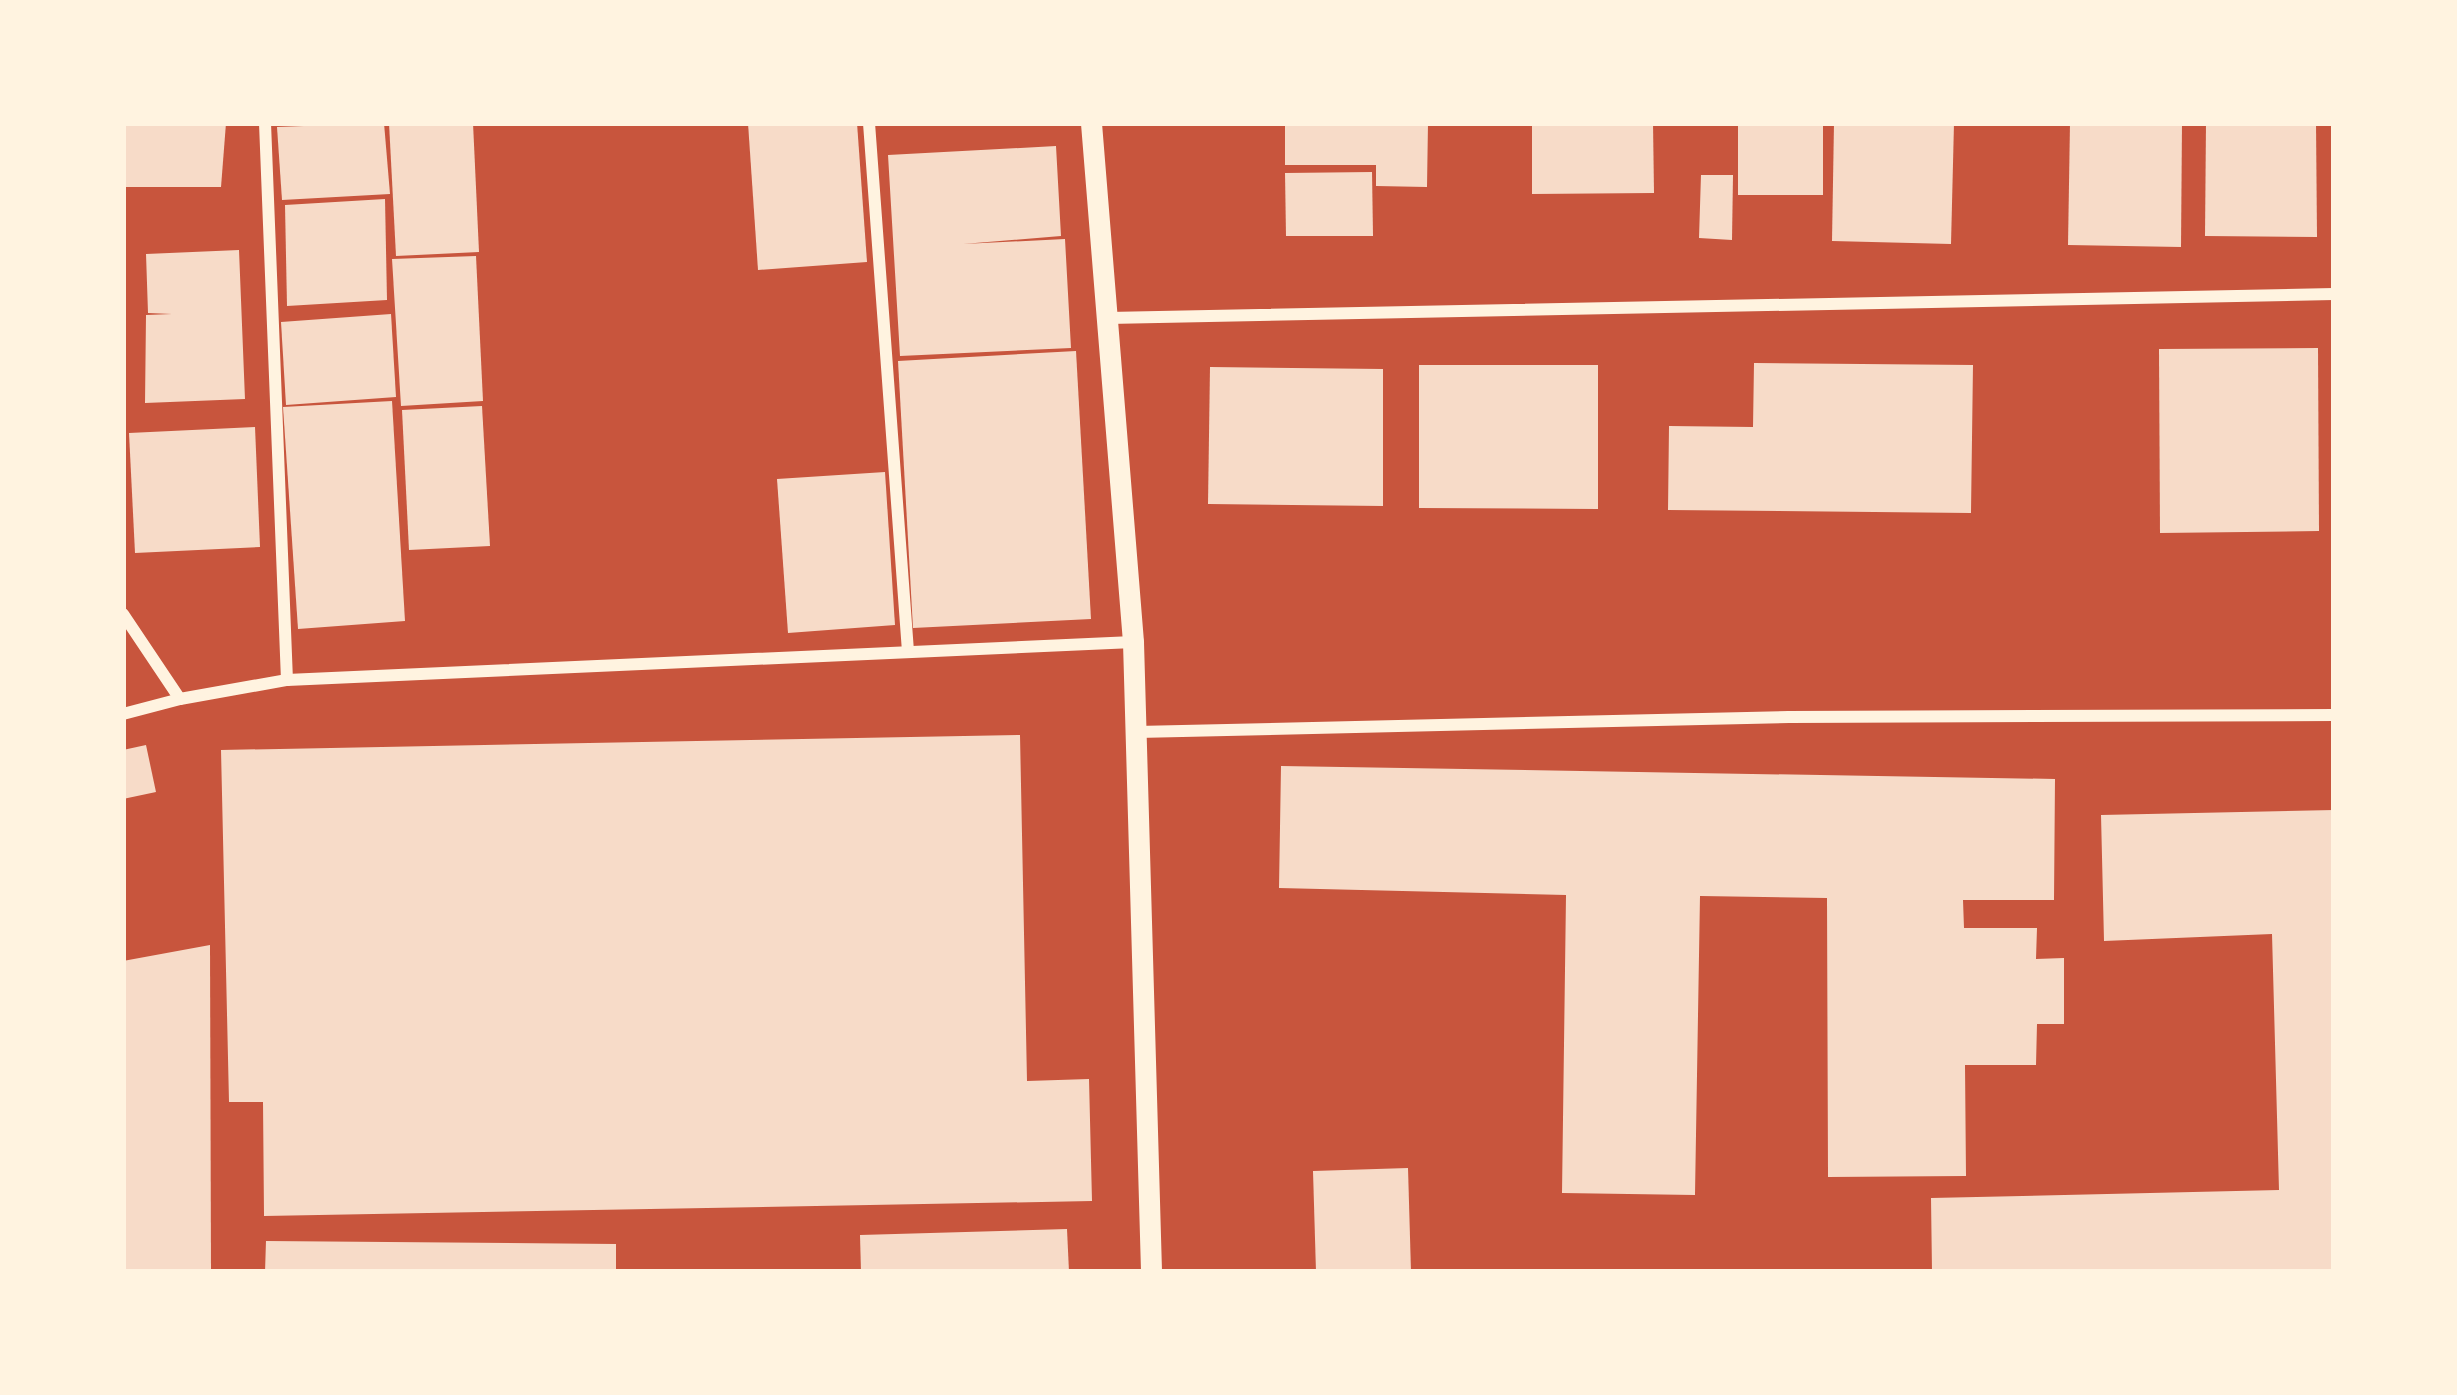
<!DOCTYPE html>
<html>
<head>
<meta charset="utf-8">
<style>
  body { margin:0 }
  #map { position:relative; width:2457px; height:1395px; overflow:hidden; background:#c8553d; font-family:Montserrat,sans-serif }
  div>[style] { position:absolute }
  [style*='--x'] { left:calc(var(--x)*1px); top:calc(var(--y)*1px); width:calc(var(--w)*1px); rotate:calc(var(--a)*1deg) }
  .building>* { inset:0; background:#f7dbc8 }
  .minor>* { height:12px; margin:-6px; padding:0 6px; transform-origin:6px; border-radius:6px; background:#fff3e0 }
  .tertiary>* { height:21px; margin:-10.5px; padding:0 10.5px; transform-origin:10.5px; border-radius:10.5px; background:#fff3e0 }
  span { translate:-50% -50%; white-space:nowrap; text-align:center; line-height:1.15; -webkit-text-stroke:9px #fff3e0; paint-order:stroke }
  .frame { position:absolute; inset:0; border:126px solid #fff3e0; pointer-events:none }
</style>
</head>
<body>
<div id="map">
  <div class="building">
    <i style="clip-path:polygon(123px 123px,226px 123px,221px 187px,123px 187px)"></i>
    <i style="clip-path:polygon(384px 123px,390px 194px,282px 200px,277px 127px)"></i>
    <i style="clip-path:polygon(389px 123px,473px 123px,479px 252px,396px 256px)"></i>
    <i style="clip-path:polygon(748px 123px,857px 123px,867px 262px,758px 270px)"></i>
    <i style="clip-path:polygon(1285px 123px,1428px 123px,1427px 187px,1376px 186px,1376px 165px,1285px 165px)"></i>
    <i style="clip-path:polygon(1532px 123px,1653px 123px,1654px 193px,1532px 194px)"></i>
    <i style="clip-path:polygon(1738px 123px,1823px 123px,1823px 195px,1738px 195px)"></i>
    <i style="clip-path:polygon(1834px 123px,1954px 123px,1951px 244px,1832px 241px)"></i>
    <i style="clip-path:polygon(2070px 123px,2182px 123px,2181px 247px,2068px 245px)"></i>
    <i style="clip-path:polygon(2206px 123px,2316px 123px,2317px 237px,2205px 236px)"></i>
    <i style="clip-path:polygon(1056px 146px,1061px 236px,963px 244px,1065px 239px,1071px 348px,900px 356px,888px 155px)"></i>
    <i style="clip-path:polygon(1372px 172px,1373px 236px,1286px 236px,1285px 173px)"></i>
    <i style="clip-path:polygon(1701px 175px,1733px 175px,1732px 240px,1699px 238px)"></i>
    <i style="clip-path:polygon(385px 199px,387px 300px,287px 306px,285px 205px)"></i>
    <i style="clip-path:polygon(239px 250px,245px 399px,145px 403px,146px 315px,172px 314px,148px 313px,146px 254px)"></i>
    <i style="clip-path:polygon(476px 256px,483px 401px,401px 406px,392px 259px)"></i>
    <i style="clip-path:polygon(391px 314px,396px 397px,286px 405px,281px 322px)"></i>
    <i style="clip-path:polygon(2318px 348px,2319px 531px,2160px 533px,2159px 349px)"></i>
    <i style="clip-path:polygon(1076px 351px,1091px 619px,913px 628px,898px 361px)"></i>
    <i style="clip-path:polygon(1754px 363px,1973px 365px,1971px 513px,1668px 510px,1669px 426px,1753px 427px)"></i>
    <i style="clip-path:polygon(1419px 365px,1598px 365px,1598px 509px,1419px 508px)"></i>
    <i style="clip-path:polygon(1210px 367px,1383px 369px,1383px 506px,1208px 504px)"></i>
    <i style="clip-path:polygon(392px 401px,405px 621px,298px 629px,283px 407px)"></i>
    <i style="clip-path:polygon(482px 406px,490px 546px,409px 550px,402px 410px)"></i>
    <i style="clip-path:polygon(255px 427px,260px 547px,135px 553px,129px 433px)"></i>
    <i style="clip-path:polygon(885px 472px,895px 625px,788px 633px,777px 479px)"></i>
    <i style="clip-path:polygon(1020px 735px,1027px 1081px,1089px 1079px,1092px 1201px,264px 1216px,263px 1102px,229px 1102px,221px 750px)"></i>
    <i style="clip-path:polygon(146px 745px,156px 792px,123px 799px,123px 750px)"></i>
    <i style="clip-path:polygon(1281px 766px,2055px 779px,2054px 900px,1963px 900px,1964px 928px,2037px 928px,2036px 959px,2064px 958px,2064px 1024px,2037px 1024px,2036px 1065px,1965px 1065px,1966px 1176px,1828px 1177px,1827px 898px,1700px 896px,1695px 1195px,1562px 1193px,1566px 895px,1279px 888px)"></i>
    <i style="clip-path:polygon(2334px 810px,2334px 1272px,1932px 1272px,1931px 1198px,2279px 1190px,2272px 934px,2104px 941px,2101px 815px)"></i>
    <i style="clip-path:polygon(210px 945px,211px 1272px,123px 1272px,123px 961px)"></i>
    <i style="clip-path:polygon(1408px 1168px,1411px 1272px,1316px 1272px,1313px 1171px)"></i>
    <i style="clip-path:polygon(1067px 1229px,1069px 1272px,861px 1272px,860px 1235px)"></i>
    <i style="clip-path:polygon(266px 1241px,616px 1244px,616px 1272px,265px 1272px)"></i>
  </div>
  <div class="minor">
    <i style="--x:265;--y:123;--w:557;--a:87.74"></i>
    <i style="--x:869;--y:123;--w:530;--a:85.78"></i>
    <i style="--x:1108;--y:318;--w:1226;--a:-1.12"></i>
    <i style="--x:123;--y:614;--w:102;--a:56.2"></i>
    <i style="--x:180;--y:699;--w:109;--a:-10.1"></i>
    <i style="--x:287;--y:680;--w:847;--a:-2.57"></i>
    <i style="--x:123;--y:714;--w:59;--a:-14.7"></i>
    <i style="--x:1137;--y:732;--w:652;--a:-1.32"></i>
    <i style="--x:1789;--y:717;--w:545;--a:-0.21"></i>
  </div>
  <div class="tertiary">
    <i style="--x:1091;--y:123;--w:521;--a:85.37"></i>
    <i style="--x:1133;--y:642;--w:630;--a:88.36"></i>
  </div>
  <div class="frame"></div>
</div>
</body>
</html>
